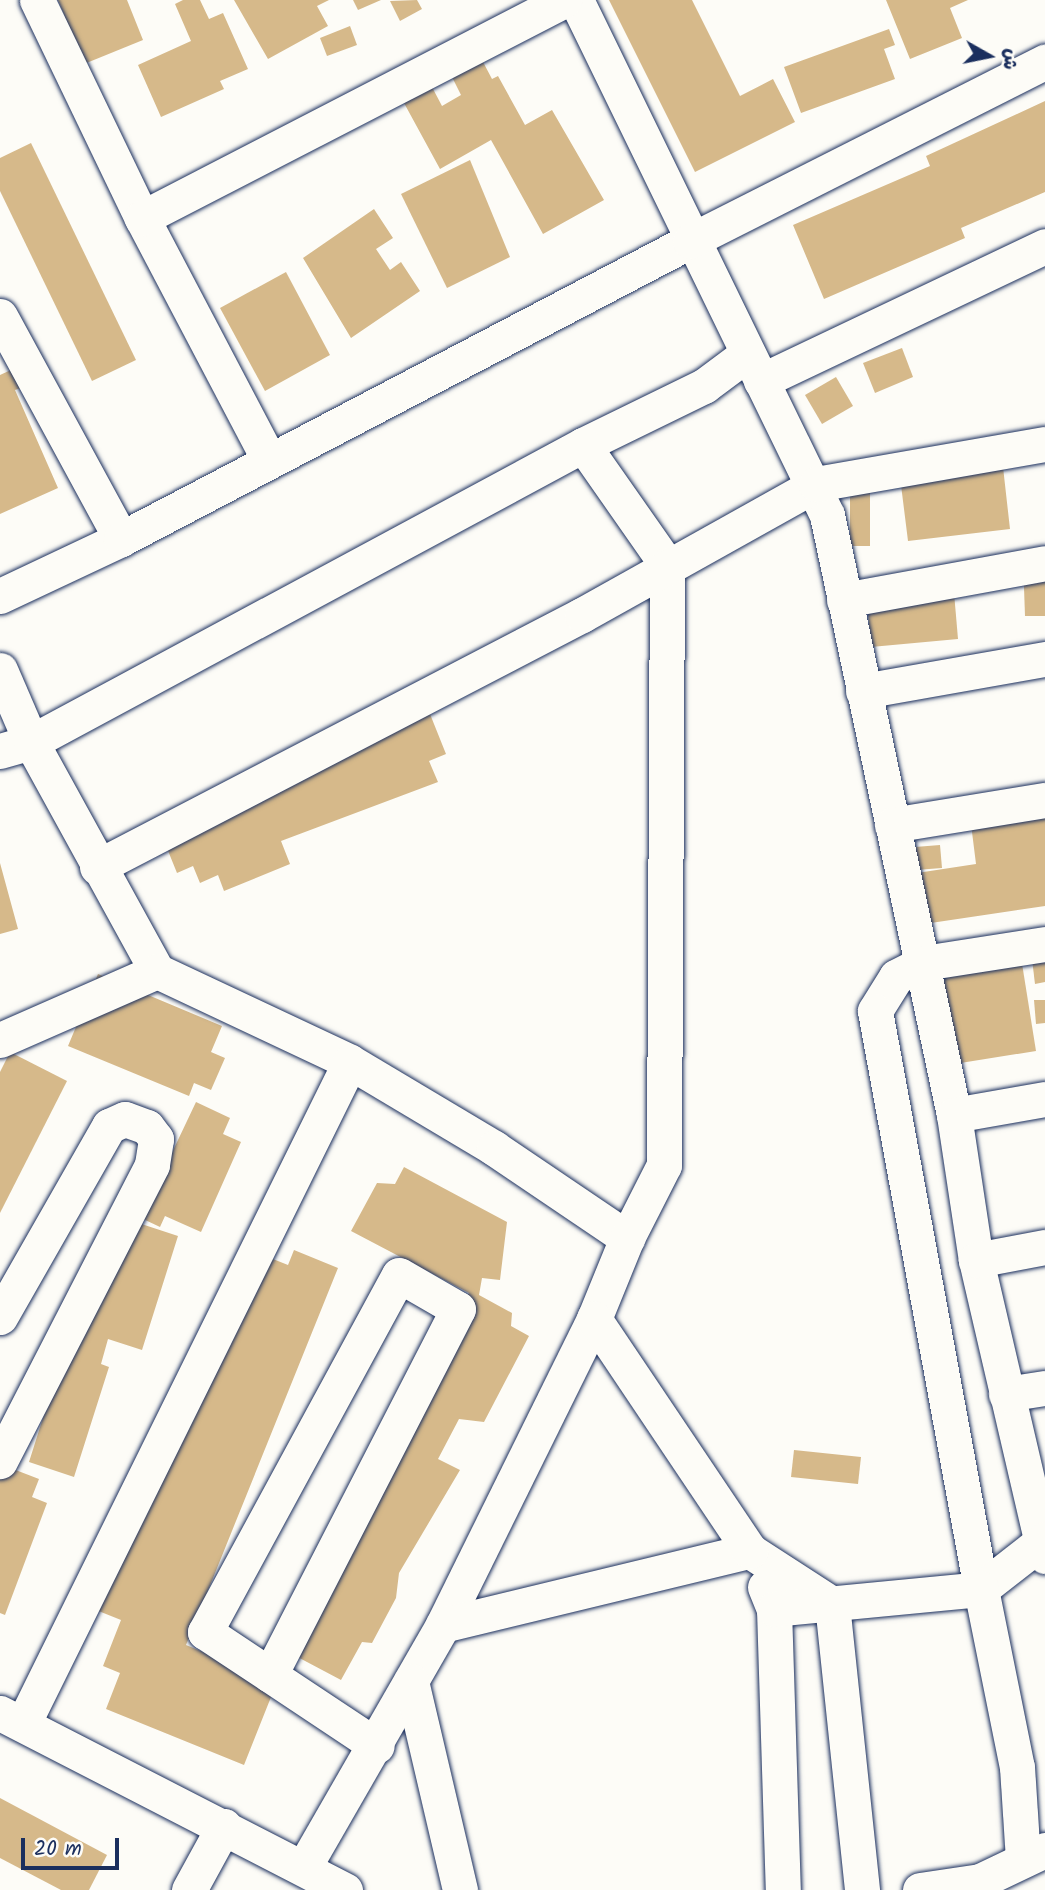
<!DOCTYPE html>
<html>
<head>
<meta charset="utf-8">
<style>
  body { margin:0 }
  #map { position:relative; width:1045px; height:1890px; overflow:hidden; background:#fdfcf7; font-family:Kalam,"Playpen Sans Arabic",sans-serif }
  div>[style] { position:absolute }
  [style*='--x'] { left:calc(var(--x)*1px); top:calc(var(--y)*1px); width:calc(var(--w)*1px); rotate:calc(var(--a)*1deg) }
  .building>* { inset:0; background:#d6b98a }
  .roads { filter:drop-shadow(0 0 2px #1b2f5e) drop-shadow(0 0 2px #1b2f5e) }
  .street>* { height:35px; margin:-17.5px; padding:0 17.5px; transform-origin:17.5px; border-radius:17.5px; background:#fdfcf7 }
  span { translate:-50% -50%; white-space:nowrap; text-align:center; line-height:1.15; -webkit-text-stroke:7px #fdfcf7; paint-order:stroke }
  .north { position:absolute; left:954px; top:21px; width:70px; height:70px; -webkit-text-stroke:5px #fdfcf7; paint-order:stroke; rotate:99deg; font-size:19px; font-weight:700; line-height:28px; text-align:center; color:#1b2f5e }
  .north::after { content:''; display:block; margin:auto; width:24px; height:32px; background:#1b2f5e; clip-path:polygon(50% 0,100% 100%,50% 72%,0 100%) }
  .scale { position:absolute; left:21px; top:1838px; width:98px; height:32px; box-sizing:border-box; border:4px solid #1b2f5e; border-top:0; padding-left:9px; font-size:21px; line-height:24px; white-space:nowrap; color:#1b2f5e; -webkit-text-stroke:5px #fdfcf7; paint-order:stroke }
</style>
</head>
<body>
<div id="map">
  <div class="building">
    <i style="clip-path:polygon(58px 0,127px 0,143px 40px,84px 64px)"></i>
    <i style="clip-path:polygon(183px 0,200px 0,209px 19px,223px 13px,248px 69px,220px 81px,224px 89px,161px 117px,138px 65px,191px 41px,175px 4px)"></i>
    <i style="clip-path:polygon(234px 0,329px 0,317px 6px,328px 26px,268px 59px)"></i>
    <i style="clip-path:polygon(353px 0,381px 0,358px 10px)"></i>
    <i style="clip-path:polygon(417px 0,422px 9px,400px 21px,390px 1px)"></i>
    <i style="clip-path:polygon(609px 0,692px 0,740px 96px,773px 79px,795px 122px,695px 172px)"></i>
    <i style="clip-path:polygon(886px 0,968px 0,950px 8px,962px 38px,910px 59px)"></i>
    <i style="clip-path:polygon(350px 26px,357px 45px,327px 56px,320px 38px)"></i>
    <i style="clip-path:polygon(889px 29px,895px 45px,884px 49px,895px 79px,801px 113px,784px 67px)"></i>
    <i style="clip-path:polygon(482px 60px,492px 79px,498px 76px,525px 125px,552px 110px,604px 200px,543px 234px,491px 140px,440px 169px,404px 103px,432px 87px,442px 106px,461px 95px,452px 77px)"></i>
    <i style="clip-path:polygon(1045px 101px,1045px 192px,961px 228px,965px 238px,824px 299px,793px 225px,930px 166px,926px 156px)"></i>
    <i style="clip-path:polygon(31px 143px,136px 360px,92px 381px,0 191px,0 158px)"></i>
    <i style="clip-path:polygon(470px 160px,510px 257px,447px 288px,401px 194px)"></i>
    <i style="clip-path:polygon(374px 209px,393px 238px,376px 249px,390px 270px,401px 262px,420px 291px,351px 338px,303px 258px)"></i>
    <i style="clip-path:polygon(286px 272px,330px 355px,265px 391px,220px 308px)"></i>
    <i style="clip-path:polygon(902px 348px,913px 377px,875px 393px,863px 363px)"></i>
    <i style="clip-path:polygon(13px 369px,21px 388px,15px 390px,58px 488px,0 514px,0 375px)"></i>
    <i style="clip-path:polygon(836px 377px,853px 406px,822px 424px,805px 395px)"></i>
    <i style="clip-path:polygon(1002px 458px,1010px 529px,908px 541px,901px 485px,944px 480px,943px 465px)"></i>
    <i style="clip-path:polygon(850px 485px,870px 485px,870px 546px,850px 546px)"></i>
    <i style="clip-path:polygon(1023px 559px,1045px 559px,1045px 616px,1025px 616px)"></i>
    <i style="clip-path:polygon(953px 581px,958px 639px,871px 647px,866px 588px)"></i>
    <i style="clip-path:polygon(430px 714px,446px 754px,429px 761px,438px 782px,281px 841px,290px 864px,224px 891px,218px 875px,200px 883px,193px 866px,177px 873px,158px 826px)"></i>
    <i style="clip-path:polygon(1045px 800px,1045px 906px,924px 924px,917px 873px,976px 864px,970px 816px)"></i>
    <i style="clip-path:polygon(940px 845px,942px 868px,916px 870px,915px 847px)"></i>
    <i style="clip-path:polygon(0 863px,18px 929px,0 934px)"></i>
    <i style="clip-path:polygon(1045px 949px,1045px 982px,1035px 984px,1031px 951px)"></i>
    <i style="clip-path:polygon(1020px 951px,1036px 1051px,948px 1065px,932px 965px)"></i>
    <i style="clip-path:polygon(98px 974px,222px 1026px,211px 1052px,225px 1058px,211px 1090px,194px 1083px,189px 1096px,68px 1046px)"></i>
    <i style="clip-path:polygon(1034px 1000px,1045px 1000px,1045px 1023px,1036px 1024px)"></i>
    <i style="clip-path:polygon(10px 1052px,67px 1081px,0 1213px,0 1072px)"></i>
    <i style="clip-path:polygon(196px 1102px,230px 1118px,223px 1134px,241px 1142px,201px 1232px,165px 1216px,160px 1227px,141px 1218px)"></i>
    <i style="clip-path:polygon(404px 1167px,507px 1222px,500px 1280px,482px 1278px,479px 1295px,512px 1313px,511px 1326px,529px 1336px,484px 1422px,459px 1419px,438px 1459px,460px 1470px,399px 1573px,396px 1598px,372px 1643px,362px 1642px,341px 1680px,290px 1653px,469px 1293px,351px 1231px,377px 1183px,395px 1184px)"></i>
    <i style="clip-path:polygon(108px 1213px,178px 1236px,142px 1350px,108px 1339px,101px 1364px,109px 1367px,74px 1477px,29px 1462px)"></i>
    <i style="clip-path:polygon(243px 1247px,288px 1265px,294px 1250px,338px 1268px,186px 1645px,277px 1682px,244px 1765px,106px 1709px,120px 1673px,103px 1666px,121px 1620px,96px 1610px)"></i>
    <i style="clip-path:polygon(794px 1450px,861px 1457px,858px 1484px,791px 1477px)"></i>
    <i style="clip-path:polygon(0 1464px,39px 1479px,32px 1497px,47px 1503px,5px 1615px,0 1613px)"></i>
    <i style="clip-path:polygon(0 1798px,107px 1855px,89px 1890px,61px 1890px,0 1858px)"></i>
  </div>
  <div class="roads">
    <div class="street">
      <i style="--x:37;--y:0;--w:242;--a:64.3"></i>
      <i style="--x:142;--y:218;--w:273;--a:62.3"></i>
      <i style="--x:576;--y:0;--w:573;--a:64.02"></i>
      <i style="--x:827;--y:515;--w:613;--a:78.05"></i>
      <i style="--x:954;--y:1115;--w:147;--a:81.4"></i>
      <i style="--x:976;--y:1260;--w:304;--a:76.9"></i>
      <i style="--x:142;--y:218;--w:475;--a:-27.3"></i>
      <i style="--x:0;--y:316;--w:254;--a:61.5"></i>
      <i style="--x:761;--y:381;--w:314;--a:-25.4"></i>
      <i style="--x:583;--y:445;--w:135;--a:-26"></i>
      <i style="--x:704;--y:386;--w:54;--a:-36.7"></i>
      <i style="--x:0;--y:596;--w:134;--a:-25.2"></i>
      <i style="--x:121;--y:539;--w:642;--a:-27.64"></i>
      <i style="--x:690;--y:241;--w:398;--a:-26.8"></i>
      <i style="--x:844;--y:600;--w:204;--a:-10.4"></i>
      <i style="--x:0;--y:670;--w:78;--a:66.7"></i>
      <i style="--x:31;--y:742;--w:261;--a:61.2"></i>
      <i style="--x:157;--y:971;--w:213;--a:25.2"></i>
      <i style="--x:350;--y:1062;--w:168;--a:30.8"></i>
      <i style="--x:494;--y:1148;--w:161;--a:34.1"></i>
      <i style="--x:863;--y:691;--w:185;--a:-10"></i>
      <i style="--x:0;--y:751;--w:32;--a:-16"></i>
      <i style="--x:31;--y:742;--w:627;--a:-28.28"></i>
      <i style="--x:583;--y:445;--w:146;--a:55"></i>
      <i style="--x:667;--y:565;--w:600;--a:90.29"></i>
      <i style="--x:664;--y:1165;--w:82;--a:116.9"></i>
      <i style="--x:627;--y:1238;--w:87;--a:112.2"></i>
      <i style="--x:594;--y:1319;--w:341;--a:116.3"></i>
      <i style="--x:443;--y:1625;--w:280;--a:119.9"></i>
      <i style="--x:892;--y:825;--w:155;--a:-9.3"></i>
      <i style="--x:97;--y:867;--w:547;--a:-27.46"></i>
      <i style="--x:582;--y:615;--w:268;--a:-29.2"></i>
      <i style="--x:816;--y:484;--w:232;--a:-9.9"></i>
      <i style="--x:1045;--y:944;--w:123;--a:171.1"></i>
      <i style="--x:923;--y:963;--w:30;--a:153"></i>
      <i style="--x:896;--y:977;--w:40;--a:122"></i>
      <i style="--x:875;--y:1011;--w:588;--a:79.61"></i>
      <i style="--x:981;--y:1589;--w:81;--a:-38"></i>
      <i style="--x:0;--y:1040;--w:171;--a:-23.7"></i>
      <i style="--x:954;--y:1115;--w:92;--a:-10"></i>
      <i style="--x:976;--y:1260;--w:70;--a:-10.7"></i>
      <i style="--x:399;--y:1275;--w:68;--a:30"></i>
      <i style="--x:458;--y:1309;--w:411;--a:117.2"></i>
      <i style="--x:270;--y:1675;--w:78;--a:-146.5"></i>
      <i style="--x:205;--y:1632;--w:406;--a:-61.5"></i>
      <i style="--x:0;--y:1317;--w:220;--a:-60.3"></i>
      <i style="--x:109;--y:1126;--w:17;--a:-24"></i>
      <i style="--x:125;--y:1119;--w:23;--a:20"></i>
      <i style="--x:147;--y:1127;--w:15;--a:53"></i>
      <i style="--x:156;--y:1139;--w:26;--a:99"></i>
      <i style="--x:152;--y:1165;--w:333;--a:117.2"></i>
      <i style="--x:1006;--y:1394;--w:39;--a:-9"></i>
      <i style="--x:750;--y:1551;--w:98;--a:32.9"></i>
      <i style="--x:832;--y:1604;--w:288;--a:84"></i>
      <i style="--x:765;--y:1587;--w:24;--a:68"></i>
      <i style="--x:774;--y:1609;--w:281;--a:88.2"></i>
      <i style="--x:774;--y:1609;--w:208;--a:-5.5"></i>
      <i style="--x:981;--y:1589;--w:182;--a:78.6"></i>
      <i style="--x:1017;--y:1767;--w:93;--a:86.3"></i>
      <i style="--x:443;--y:1625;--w:316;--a:-13.6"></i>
      <i style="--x:750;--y:1551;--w:280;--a:-123.9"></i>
      <i style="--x:270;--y:1675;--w:128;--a:33.6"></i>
      <i style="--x:411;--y:1681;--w:215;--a:76.8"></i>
      <i style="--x:0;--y:1713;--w:388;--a:27.2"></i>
      <i style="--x:23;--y:1724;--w:738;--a:-63.71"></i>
      <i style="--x:189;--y:1890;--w:73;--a:-61.3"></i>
      <i style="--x:920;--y:1890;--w:61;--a:-8.5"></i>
      <i style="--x:980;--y:1881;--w:72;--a:-25.5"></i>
    </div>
  </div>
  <div class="north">ش</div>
  <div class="scale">20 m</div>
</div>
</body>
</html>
